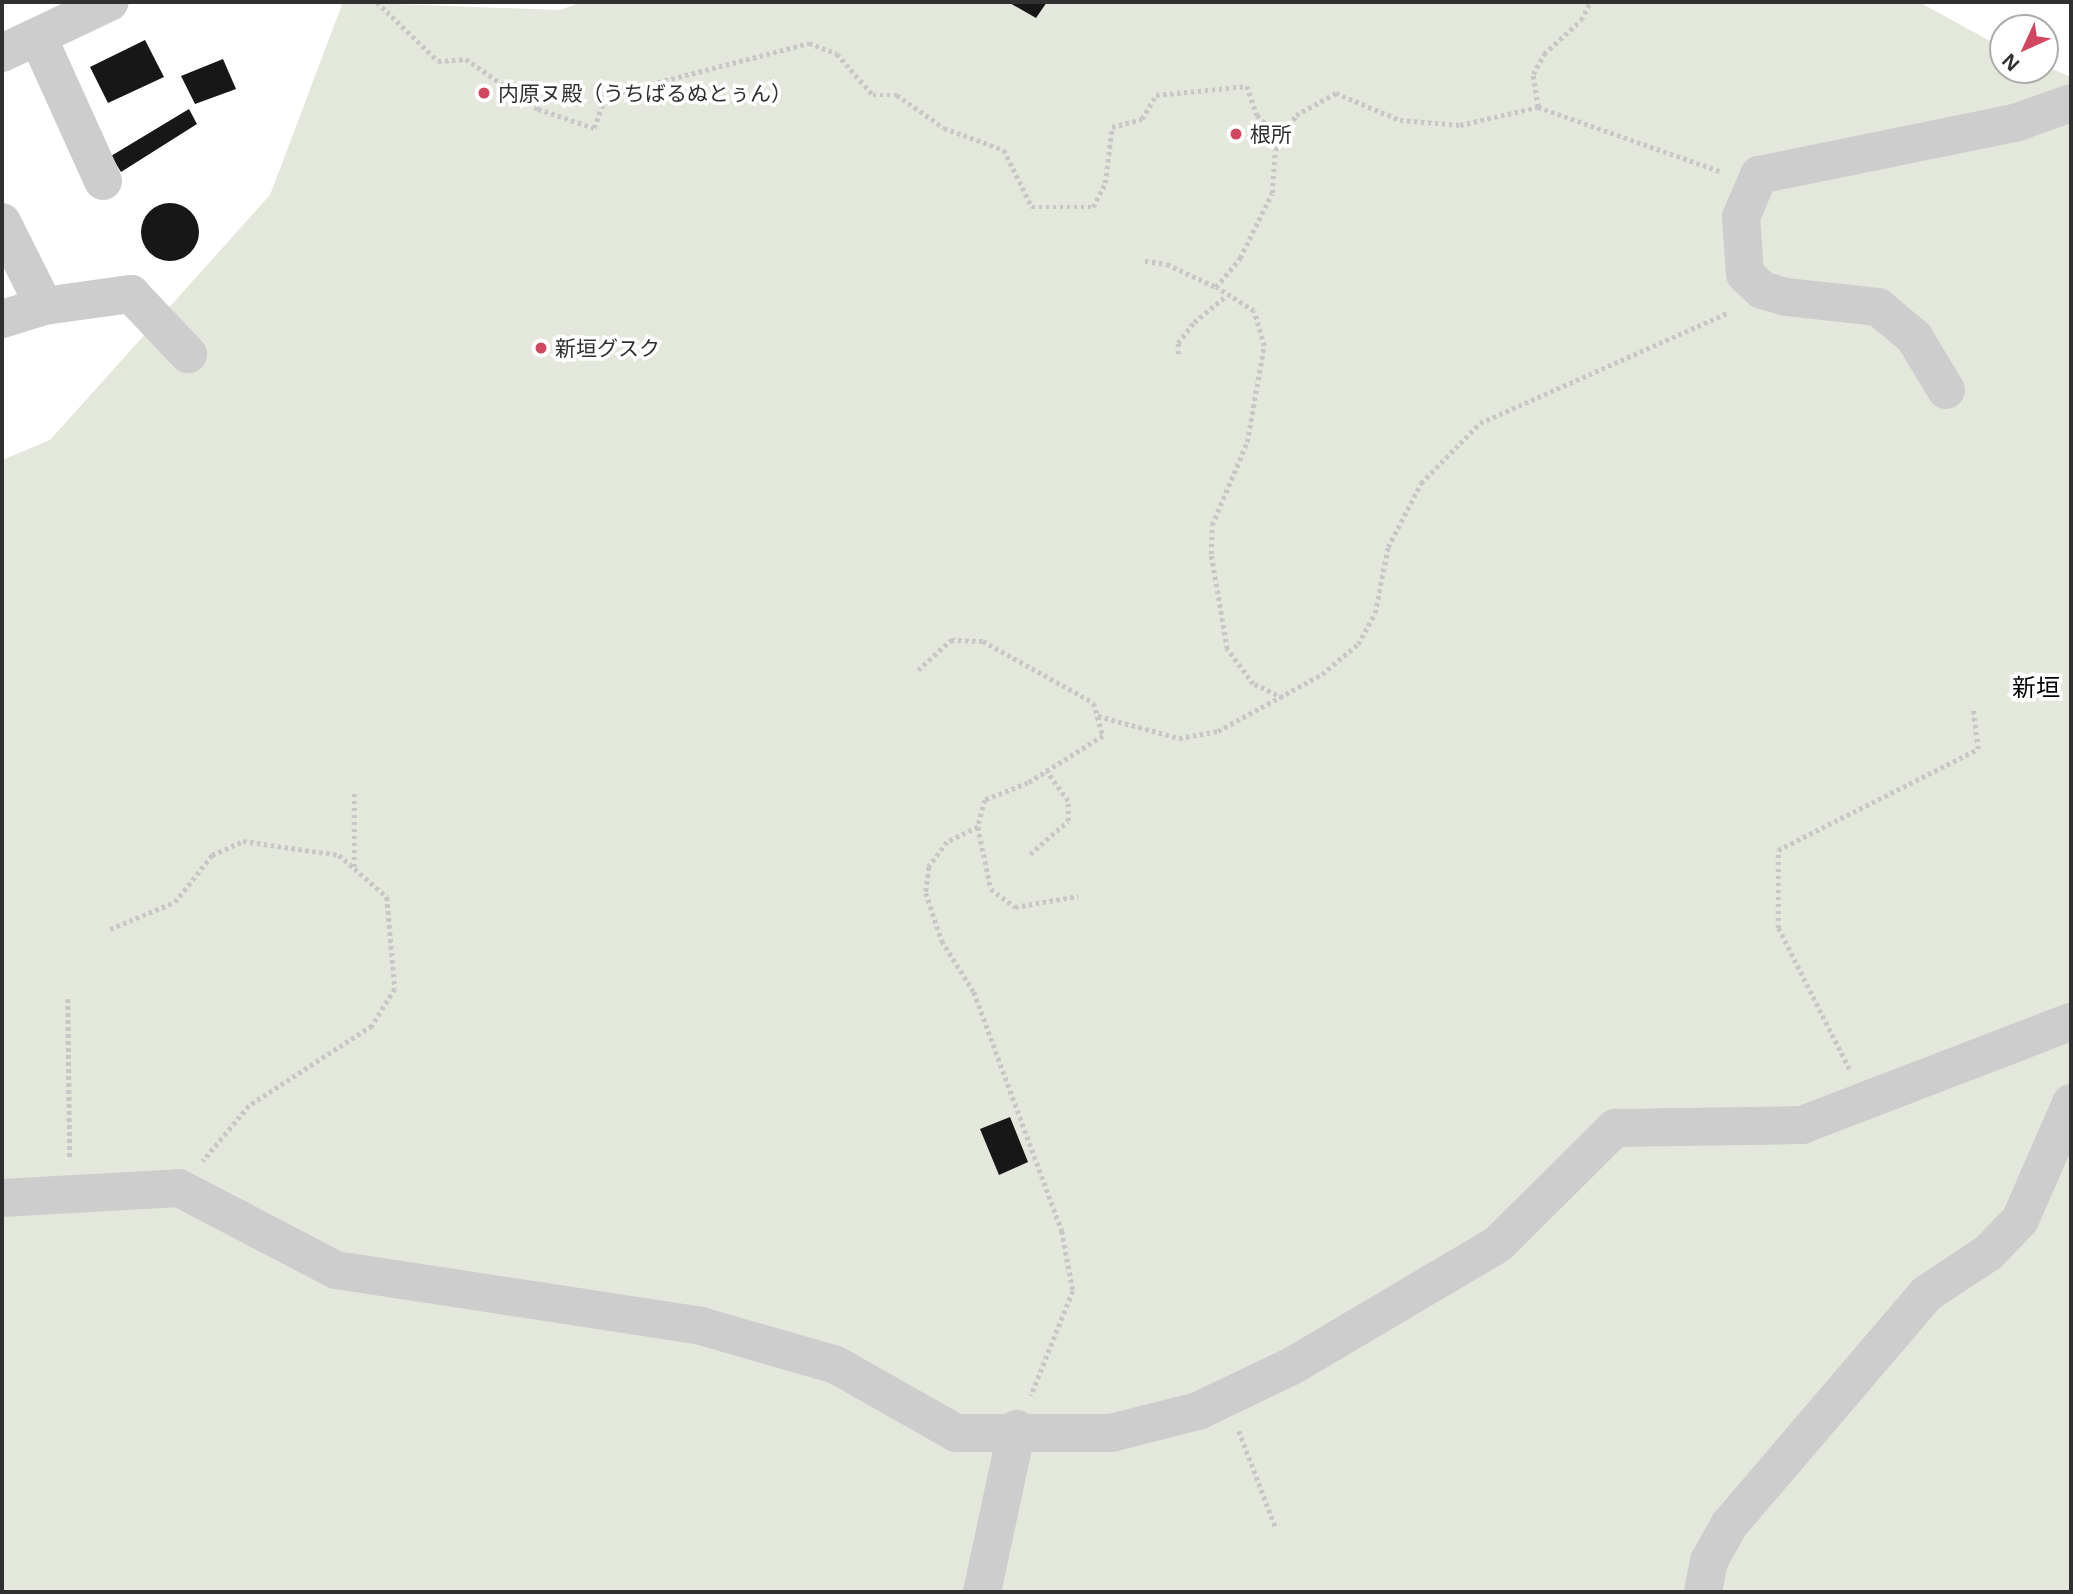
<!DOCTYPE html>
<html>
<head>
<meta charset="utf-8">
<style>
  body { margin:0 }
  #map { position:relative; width:2073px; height:1594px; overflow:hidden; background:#fff; font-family:"Noto Sans","Noto Sans JP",sans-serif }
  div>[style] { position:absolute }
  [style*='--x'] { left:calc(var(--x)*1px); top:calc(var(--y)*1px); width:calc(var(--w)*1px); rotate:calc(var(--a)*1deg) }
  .green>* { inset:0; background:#e4e8dc }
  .building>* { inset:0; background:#171717 }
  .round { border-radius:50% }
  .path>* { height:4.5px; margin-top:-2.25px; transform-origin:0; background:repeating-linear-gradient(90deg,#c7c7c7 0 3.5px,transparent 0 7px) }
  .minor>* { height:38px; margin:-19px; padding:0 19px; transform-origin:19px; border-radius:19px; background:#cdcdcd }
  .dots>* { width:19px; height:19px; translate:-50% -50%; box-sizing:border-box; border:4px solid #fff; border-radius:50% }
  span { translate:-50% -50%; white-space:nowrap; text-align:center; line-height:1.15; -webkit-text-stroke:7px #fff; paint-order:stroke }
  .poi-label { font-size:21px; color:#303030 }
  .left { translate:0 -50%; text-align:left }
  .quarter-label { font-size:24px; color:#000 }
  .frame { position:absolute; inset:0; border:4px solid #303030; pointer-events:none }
  .north { position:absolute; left:1989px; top:14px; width:70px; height:70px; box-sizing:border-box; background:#fff; border:2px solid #acacac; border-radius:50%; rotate:225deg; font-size:19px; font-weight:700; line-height:28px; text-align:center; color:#303030 }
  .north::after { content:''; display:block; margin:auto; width:24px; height:32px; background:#d2465f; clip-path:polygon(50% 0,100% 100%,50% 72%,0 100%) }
</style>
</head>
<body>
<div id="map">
  <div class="green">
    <i style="clip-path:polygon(343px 2px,560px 10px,582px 2px,1919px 2px,2003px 48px,2003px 70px,2045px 66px,2071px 77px,2071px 1592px,2px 1592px,2px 460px,50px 440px,270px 195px)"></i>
  </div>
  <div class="building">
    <i style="clip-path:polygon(1008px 2px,1047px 2px,1036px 18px)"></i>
    <i style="clip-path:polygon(145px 40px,164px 77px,108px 103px,90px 67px)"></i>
    <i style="clip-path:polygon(223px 59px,236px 89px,195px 104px,181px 76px)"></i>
    <i style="clip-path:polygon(189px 109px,197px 124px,121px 172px,111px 156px)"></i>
    <i class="round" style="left:141px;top:203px;width:58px;height:58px"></i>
    <i style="clip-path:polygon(1010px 1117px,1028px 1162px,999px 1175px,980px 1129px)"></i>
  </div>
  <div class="path">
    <i style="--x:377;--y:2;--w:85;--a:44"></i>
    <i style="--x:438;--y:61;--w:28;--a:-4"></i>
    <i style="--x:466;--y:59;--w:88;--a:34.8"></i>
    <i style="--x:538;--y:109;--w:59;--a:18.7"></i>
    <i style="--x:594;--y:128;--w:27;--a:-70"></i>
    <i style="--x:603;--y:103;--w:24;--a:-30"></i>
    <i style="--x:624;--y:91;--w:191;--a:-14.5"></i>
    <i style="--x:809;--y:43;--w:30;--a:21"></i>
    <i style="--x:837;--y:54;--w:55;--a:48.7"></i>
    <i style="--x:873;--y:95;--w:24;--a:0"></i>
    <i style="--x:897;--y:95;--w:57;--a:35.1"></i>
    <i style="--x:944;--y:128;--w:64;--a:20.1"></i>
    <i style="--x:1004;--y:150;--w:64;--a:63.8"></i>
    <i style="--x:1032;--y:207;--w:61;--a:0"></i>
    <i style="--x:1093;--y:207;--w:27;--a:-63"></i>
    <i style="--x:1105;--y:183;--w:56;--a:-82.9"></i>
    <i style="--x:1112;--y:127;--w:31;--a:-15"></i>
    <i style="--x:1142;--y:119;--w:28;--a:-60"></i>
    <i style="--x:1156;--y:95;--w:91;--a:-5.6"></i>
    <i style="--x:1247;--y:86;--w:31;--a:71"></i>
    <i style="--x:1257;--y:115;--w:35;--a:44"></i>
    <i style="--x:1538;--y:107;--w:33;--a:-99"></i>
    <i style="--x:1533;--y:74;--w:23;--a:-61"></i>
    <i style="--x:1544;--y:54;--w:50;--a:-42.6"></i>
    <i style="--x:1581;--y:20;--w:20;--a:-63"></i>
    <i style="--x:1145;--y:261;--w:22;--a:8"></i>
    <i style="--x:1167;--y:264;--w:54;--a:25.1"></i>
    <i style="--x:1178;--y:354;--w:11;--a:-90"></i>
    <i style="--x:1178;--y:343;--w:26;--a:-53"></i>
    <i style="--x:1194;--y:322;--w:41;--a:-39.1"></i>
    <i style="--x:918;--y:670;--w:45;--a:-42.3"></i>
    <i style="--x:951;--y:640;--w:32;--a:2"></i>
    <i style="--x:983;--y:641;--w:127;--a:29.2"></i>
    <i style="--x:1094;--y:703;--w:34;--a:75"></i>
    <i style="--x:1103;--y:736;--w:89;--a:147.9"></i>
    <i style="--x:1028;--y:783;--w:46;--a:158.4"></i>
    <i style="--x:985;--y:800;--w:28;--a:105"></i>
    <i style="--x:978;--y:827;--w:34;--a:154"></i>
    <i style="--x:947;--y:842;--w:31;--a:126"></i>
    <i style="--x:929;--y:867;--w:26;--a:97"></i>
    <i style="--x:926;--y:893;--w:51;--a:71.6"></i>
    <i style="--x:942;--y:941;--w:60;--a:57.9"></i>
    <i style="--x:974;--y:992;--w:255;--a:69.8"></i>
    <i style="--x:1062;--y:1231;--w:61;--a:79.6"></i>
    <i style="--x:1073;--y:1291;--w:113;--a:111.8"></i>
    <i style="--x:1283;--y:698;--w:33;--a:-155"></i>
    <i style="--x:1253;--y:684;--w:44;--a:-126.6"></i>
    <i style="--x:1227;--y:649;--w:96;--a:-99.6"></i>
    <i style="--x:1211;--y:554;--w:29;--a:-88"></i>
    <i style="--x:1212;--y:525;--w:90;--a:-67.1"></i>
    <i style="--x:1247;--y:442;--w:97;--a:-80"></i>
    <i style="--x:1264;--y:346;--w:36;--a:-106"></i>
    <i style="--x:1254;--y:311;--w:45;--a:-147.7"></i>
    <i style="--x:1216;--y:287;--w:38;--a:-50"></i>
    <i style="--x:1240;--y:258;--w:72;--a:-63.8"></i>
    <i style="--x:1272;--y:193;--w:43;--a:-86"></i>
    <i style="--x:1275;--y:150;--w:41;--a:-59"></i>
    <i style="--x:1296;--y:115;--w:46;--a:-28.8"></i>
    <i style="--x:1336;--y:93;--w:69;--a:22.9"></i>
    <i style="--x:1400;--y:120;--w:60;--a:4.8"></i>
    <i style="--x:1460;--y:125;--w:80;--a:-13"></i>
    <i style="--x:1538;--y:107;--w:193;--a:19.4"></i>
    <i style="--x:1098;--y:716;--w:84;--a:15.2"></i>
    <i style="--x:1179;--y:738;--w:40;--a:-10"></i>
    <i style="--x:1218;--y:731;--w:119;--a:-28.7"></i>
    <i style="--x:1322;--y:674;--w:47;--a:-39.8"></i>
    <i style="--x:1358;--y:644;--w:35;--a:-61"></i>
    <i style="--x:1375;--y:613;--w:67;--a:-78.9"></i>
    <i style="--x:1388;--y:547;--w:72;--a:-62.7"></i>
    <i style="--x:1421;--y:483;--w:84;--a:-45.5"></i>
    <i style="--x:1480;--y:423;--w:273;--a:-24"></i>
    <i style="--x:978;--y:827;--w:63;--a:78.2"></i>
    <i style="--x:991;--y:889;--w:30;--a:37"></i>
    <i style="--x:1015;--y:907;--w:64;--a:-9.9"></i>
    <i style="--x:1030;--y:854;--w:50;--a:-41"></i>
    <i style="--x:1068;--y:821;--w:20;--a:-90"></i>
    <i style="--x:1068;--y:801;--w:37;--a:-126"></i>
    <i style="--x:354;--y:867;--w:77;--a:-90"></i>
    <i style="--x:110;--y:929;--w:70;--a:-22.6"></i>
    <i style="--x:175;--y:902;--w:60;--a:-51.8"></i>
    <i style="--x:212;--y:855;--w:34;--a:-24"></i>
    <i style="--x:243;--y:841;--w:97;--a:8.3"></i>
    <i style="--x:339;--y:855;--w:64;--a:41.2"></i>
    <i style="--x:387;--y:897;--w:92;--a:85"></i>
    <i style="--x:395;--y:989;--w:44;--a:121.9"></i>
    <i style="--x:372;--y:1026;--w:147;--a:147"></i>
    <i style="--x:249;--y:1106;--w:72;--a:129.9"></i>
    <i style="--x:68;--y:999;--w:159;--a:89.3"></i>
    <i style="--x:1849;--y:1069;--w:158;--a:-116.7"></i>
    <i style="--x:1778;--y:928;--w:78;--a:-90"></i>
    <i style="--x:1778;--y:850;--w:224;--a:-26.8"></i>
    <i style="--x:1978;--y:749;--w:41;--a:-97"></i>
    <i style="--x:1239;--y:1431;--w:102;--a:69.2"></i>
  </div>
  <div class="minor">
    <i style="--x:38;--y:37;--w:158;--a:65.7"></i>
    <i style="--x:2;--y:53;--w:119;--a:-25.3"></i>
    <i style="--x:2;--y:222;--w:94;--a:63.4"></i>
    <i style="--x:44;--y:306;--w:88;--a:-7.9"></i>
    <i style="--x:131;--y:294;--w:83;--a:46.5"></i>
    <i style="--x:2;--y:319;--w:44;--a:-17.2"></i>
    <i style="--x:1946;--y:390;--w:62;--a:-121.1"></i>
    <i style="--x:1914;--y:337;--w:47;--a:-140.2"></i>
    <i style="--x:1878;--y:307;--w:93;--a:-173.8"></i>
    <i style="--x:1786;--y:297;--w:25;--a:-164"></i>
    <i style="--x:1762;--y:290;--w:23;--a:-137"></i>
    <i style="--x:1745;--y:274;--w:57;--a:-94"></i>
    <i style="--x:1741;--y:217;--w:46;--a:-66.8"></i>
    <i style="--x:1759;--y:175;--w:261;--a:-11.5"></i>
    <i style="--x:2015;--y:123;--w:59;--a:-19.7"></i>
    <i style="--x:2;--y:1198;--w:177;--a:-3.2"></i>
    <i style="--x:179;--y:1188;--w:177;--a:27.6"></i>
    <i style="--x:336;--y:1270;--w:369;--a:8.7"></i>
    <i style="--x:701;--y:1326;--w:141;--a:16.1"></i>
    <i style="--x:836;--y:1365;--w:138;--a:29.5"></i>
    <i style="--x:956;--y:1433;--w:155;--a:0"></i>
    <i style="--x:1111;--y:1433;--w:90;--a:-14.2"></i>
    <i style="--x:1198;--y:1411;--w:104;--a:-25.6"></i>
    <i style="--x:1292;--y:1366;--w:239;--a:-30.6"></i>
    <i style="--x:1498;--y:1244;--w:165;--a:-44.8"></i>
    <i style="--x:1615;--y:1128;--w:187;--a:-0.9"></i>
    <i style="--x:1802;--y:1125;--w:288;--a:-21"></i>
    <i style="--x:982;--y:1592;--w:167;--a:-77.9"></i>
    <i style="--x:1703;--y:1592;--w:32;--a:-79"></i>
    <i style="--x:1709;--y:1561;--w:41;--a:-60.9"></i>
    <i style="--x:1729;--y:1525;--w:304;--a:-49.5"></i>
    <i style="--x:1926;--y:1294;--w:74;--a:-33.5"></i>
    <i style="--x:1988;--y:1253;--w:46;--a:-45.9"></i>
    <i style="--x:2020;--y:1220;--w:128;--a:-66.4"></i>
  </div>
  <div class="dots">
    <i style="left:484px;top:93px;background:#d2465f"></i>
    <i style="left:1236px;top:134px;background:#d2465f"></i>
    <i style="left:541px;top:348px;background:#d2465f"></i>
  </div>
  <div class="poi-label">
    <span class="left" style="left:498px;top:93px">内原ヌ殿（うちばるぬとぅん）</span>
    <span class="left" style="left:1250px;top:134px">根所</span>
    <span class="left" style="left:555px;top:348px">新垣グスク</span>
  </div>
  <div class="quarter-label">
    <span style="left:2036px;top:687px">新垣</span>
  </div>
  <div class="frame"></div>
  <div class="north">N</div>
</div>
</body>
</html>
